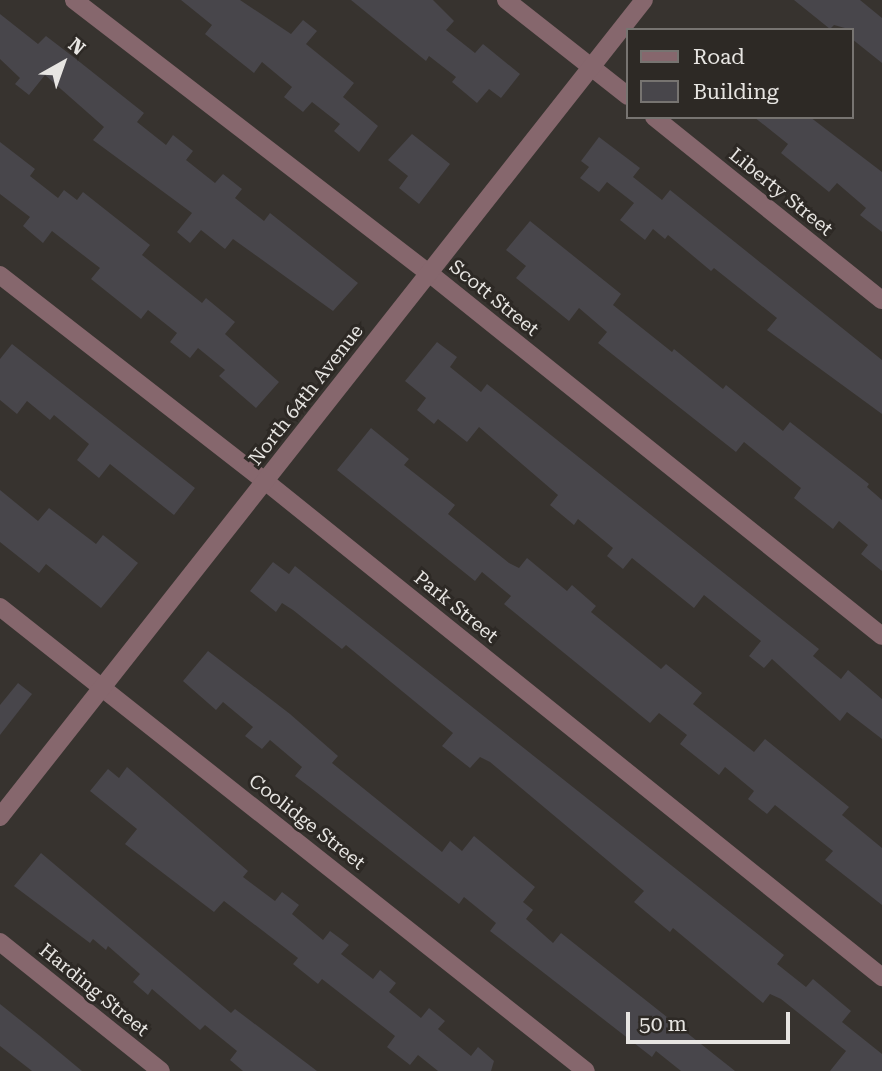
<!DOCTYPE html>
<html>
<head>
<meta charset="utf-8">
<style>
  body { margin:0 }
  #map { position:relative; width:882px; height:1071px; overflow:hidden; background:#37332f; font-family:"Roboto Serif",serif }
  div>[style] { position:absolute }
  [style*='--x'] { left:calc(var(--x)*1px); top:calc(var(--y)*1px); width:calc(var(--w)*1px); rotate:calc(var(--a)*1deg) }
  .building>* { inset:0; background:#48464b }
  .minor>* { height:18px; margin:-9px; padding:0 9px; transform-origin:9px; border-radius:9px; background:#86676d }
  .tertiary>* { height:18px; margin:-9px; padding:0 9px; transform-origin:9px; border-radius:9px; background:#86676d }
  span { translate:-50% -50%; white-space:nowrap; text-align:center; line-height:1.15; -webkit-text-stroke:6px #2d2925; paint-order:stroke }
  .street-label { font-size:19px; color:#e7e5e2 }
  .legend { position:absolute; left:626px; top:28px; width:228px; height:91px; box-sizing:border-box; background:#2d2925; border:2px solid #777471; margin:0; padding:9px 12px; list-style:none; font-size:21px; color:#e7e5e2 }
  .legend li { display:flex; align-items:center; gap:14px; height:35px }
  .legend b { width:35px; border:2px solid #777471 }
  .north { position:absolute; left:28px; top:28px; width:70px; height:70px; -webkit-text-stroke:5px #2d2925; paint-order:stroke; rotate:40deg; font-size:19px; font-weight:700; line-height:28px; text-align:center; color:#e7e5e2 }
  .north::after { content:''; display:block; margin:auto; width:24px; height:32px; background:#e7e5e2; clip-path:polygon(50% 0,100% 100%,50% 72%,0 100%) }
  .scale { position:absolute; left:626px; top:1012px; width:164px; height:32px; box-sizing:border-box; border:4px solid #e7e5e2; border-top:0; padding-left:9px; font-size:21px; line-height:24px; white-space:nowrap; color:#e7e5e2; -webkit-text-stroke:5px #2d2925; paint-order:stroke }
</style>
</head>
<body>
<div id="map">
  <div class="building">
    <i style="clip-path:polygon(181px 0,240px 0,291px 34px,303px 20px,317px 31px,306px 44px,354px 83px,343px 97px,378px 126px,359px 152px,334px 131px,340px 124px,312px 102px,303px 112px,284px 97px,292px 87px,262px 62px,254px 73px,205px 34px,212px 25px)"></i>
    <i style="clip-path:polygon(351px 0,433px 0,454px 21px,446px 30px,475px 53px,483px 44px,520px 74px,501px 98px,489px 89px,477px 103px,452px 82px,456px 77px,429px 56px,426px 61px)"></i>
    <i style="clip-path:polygon(794px 0,860px 0,882px 18px,882px 63px,852px 39px,852px 30px,834px 25px,830px 29px)"></i>
    <i style="clip-path:polygon(0 14px,38px 44px,46px 36px,76px 59px,144px 113px,137px 122px,166px 145px,173px 135px,193px 151px,186px 160px,215px 183px,223px 174px,242px 189px,235px 198px,264px 221px,270px 213px,358px 283px,333px 311px,233px 239px,225px 249px,201px 230px,190px 243px,177px 232px,192px 213px,93px 140px,104px 127px,45px 75px,29px 95px,15px 84px,20px 78px,0 59px)"></i>
    <i style="clip-path:polygon(754px 117px,810px 117px,882px 172px,882px 232px,860px 215px,866px 208px,837px 183px,829px 192px,781px 153px,788px 144px)"></i>
    <i style="clip-path:polygon(412px 134px,450px 164px,419px 204px,399px 188px,408px 176px,388px 160px)"></i>
    <i style="clip-path:polygon(599px 137px,640px 168px,633px 177px,662px 200px,670px 190px,882px 360px,882px 414px,767px 330px,777px 318px,714px 268px,711px 271px,668px 235px,665px 239px,653px 229px,645px 240px,620px 220px,634px 203px,607px 182px,599px 192px,580px 178px,589px 167px,581px 161px)"></i>
    <i style="clip-path:polygon(0 142px,35px 169px,30px 176px,58px 198px,64px 190px,77px 200px,83px 192px,150px 245px,142px 255px,202px 303px,206px 298px,235px 322px,225px 334px,279px 382px,256px 408px,219px 376px,225px 370px,198px 348px,190px 358px,170px 342px,177px 333px,148px 310px,141px 319px,91px 279px,100px 268px,70px 245px,52px 231px,43px 243px,23px 226px,30px 217px,0 194px)"></i>
    <i style="clip-path:polygon(530px 221px,621px 294px,613px 305px,672px 352px,674px 349px,723px 389px,726px 385px,783px 431px,790px 422px,869px 484px,867px 487px,882px 500px,882px 571px,861px 554px,868px 545px,839px 521px,833px 529px,794px 498px,801px 488px,744px 442px,736px 452px,598px 343px,607px 332px,579px 308px,569px 321px,516px 278px,526px 266px,506px 250px)"></i>
    <i style="clip-path:polygon(437px 342px,457px 357px,450px 367px,481px 392px,487px 384px,819px 649px,813px 656px,841px 679px,848px 670px,882px 699px,882px 739px,847px 712px,840px 721px,772px 659px,764px 668px,749px 656px,761px 641px,704px 595px,694px 608px,632px 558px,623px 569px,607px 556px,613px 548px,578px 519px,574px 525px,550px 505px,558px 495px,479px 427px,467px 442px,438px 419px,434px 424px,417px 410px,426px 398px,405px 381px)"></i>
    <i style="clip-path:polygon(12px 344px,195px 488px,174px 515px,110px 464px,99px 478px,77px 460px,89px 444px,54px 415px,50px 420px,27px 401px,17px 414px,0 400px,0 359px)"></i>
    <i style="clip-path:polygon(371px 428px,409px 459px,404px 465px,455px 505px,448px 514px,509px 563px,519px 568px,527px 558px,567px 591px,572px 585px,596px 606px,591px 612px,661px 669px,666px 664px,702px 693px,693px 704px,754px 752px,765px 739px,849px 807px,842px 815px,882px 848px,882px 905px,825px 860px,833px 851px,775px 805px,767px 814px,748px 799px,754px 791px,725px 767px,719px 775px,680px 744px,687px 735px,659px 713px,650px 723px,504px 604px,511px 596px,482px 572px,475px 581px,337px 470px)"></i>
    <i style="clip-path:polygon(0 490px,38px 521px,49px 508px,96px 544px,103px 535px,138px 563px,101px 608px,46px 564px,39px 573px,0 542px)"></i>
    <i style="clip-path:polygon(273px 562px,289px 574px,295px 566px,784px 955px,777px 964px,806px 987px,813px 979px,851px 1011px,842px 1022px,882px 1054px,882px 1071px,830px 1071px,846px 1051px,781px 999px,770px 994px,763px 1003px,673px 928px,670px 932px,634px 902px,644px 891px,490px 762px,480px 757px,470px 768px,442px 746px,453px 733px,346px 645px,342px 649px,293px 610px,282px 603px,276px 612px,250px 591px)"></i>
    <i style="clip-path:polygon(208px 651px,290px 714px,338px 756px,332px 763px,442px 852px,450px 841px,462px 851px,474px 836px,535px 887px,523px 902px,533px 910px,526px 919px,553px 943px,561px 933px,735px 1071px,681px 1071px,656px 1051px,652px 1057px,490px 931px,496px 923px,464px 897px,459px 904px,311px 788px,295px 776px,302px 767px,270px 740px,262px 749px,245px 736px,253px 727px,223px 702px,216px 710px,183px 681px)"></i>
    <i style="clip-path:polygon(18px 683px,32px 694px,0 735px,0 705px)"></i>
    <i style="clip-path:polygon(127px 767px,248px 871px,243px 877px,275px 901px,282px 892px,299px 905px,292px 914px,323px 940px,330px 931px,349px 945px,341px 954px,373px 979px,380px 970px,396px 983px,389px 992px,421px 1018px,429px 1008px,445px 1021px,438px 1029px,471px 1056px,478px 1047px,494px 1061px,491px 1071px,438px 1071px,418px 1055px,410px 1065px,387px 1047px,395px 1036px,322px 979px,318px 984px,293px 964px,298px 958px,224px 901px,214px 912px,125px 844px,137px 829px,90px 791px,108px 769px,119px 778px)"></i>
    <i style="clip-path:polygon(41px 853px,231px 1013px,235px 1009px,317px 1071px,243px 1071px,230px 1060px,237px 1051px,205px 1025px,200px 1030px,152px 989px,148px 995px,133px 982px,140px 974px,108px 946px,106px 950px,93px 939px,90px 943px,14px 886px)"></i>
    <i style="clip-path:polygon(0 1004px,40px 1036px,82px 1071px,32px 1071px,0 1046px)"></i>
  </div>
  <div class="minor">
    <i style="--x:74;--y:0;--w:448;--a:37.6"></i>
    <i style="--x:429;--y:273;--w:580;--a:38.71"></i>
    <i style="--x:506;--y:0;--w:155;--a:38.2"></i>
    <i style="--x:654;--y:117;--w:292;--a:38.8"></i>
    <i style="--x:0;--y:275;--w:336;--a:37.9"></i>
    <i style="--x:265;--y:481;--w:792;--a:38.8"></i>
    <i style="--x:0;--y:607;--w:747;--a:38.37"></i>
    <i style="--x:0;--y:942;--w:206;--a:38.7"></i>
  </div>
  <div class="tertiary">
    <i style="--x:0;--y:817;--w:1040;--a:-51.75"></i>
  </div>
  <div class="street-label">
    <span style="left:781px;top:192px;rotate:39deg">Liberty Street</span>
    <span style="left:494px;top:298px;rotate:39deg">Scott Street</span>
    <span style="left:306px;top:395px;rotate:-52deg">North 64th Avenue</span>
    <span style="left:456px;top:607px;rotate:39deg">Park Street</span>
    <span style="left:307px;top:822px;rotate:38deg">Coolidge Street</span>
    <span style="left:94px;top:990px;rotate:39deg">Harding Street</span>
  </div>
  <ul class="legend">
  <li><b style="height:9px;background:#86676d"></b>Road</li>
  <li><b style="height:19px;background:#48464b"></b>Building</li>
  </ul>
  <div class="north">N</div>
  <div class="scale">50 m</div>
</div>
</body>
</html>
